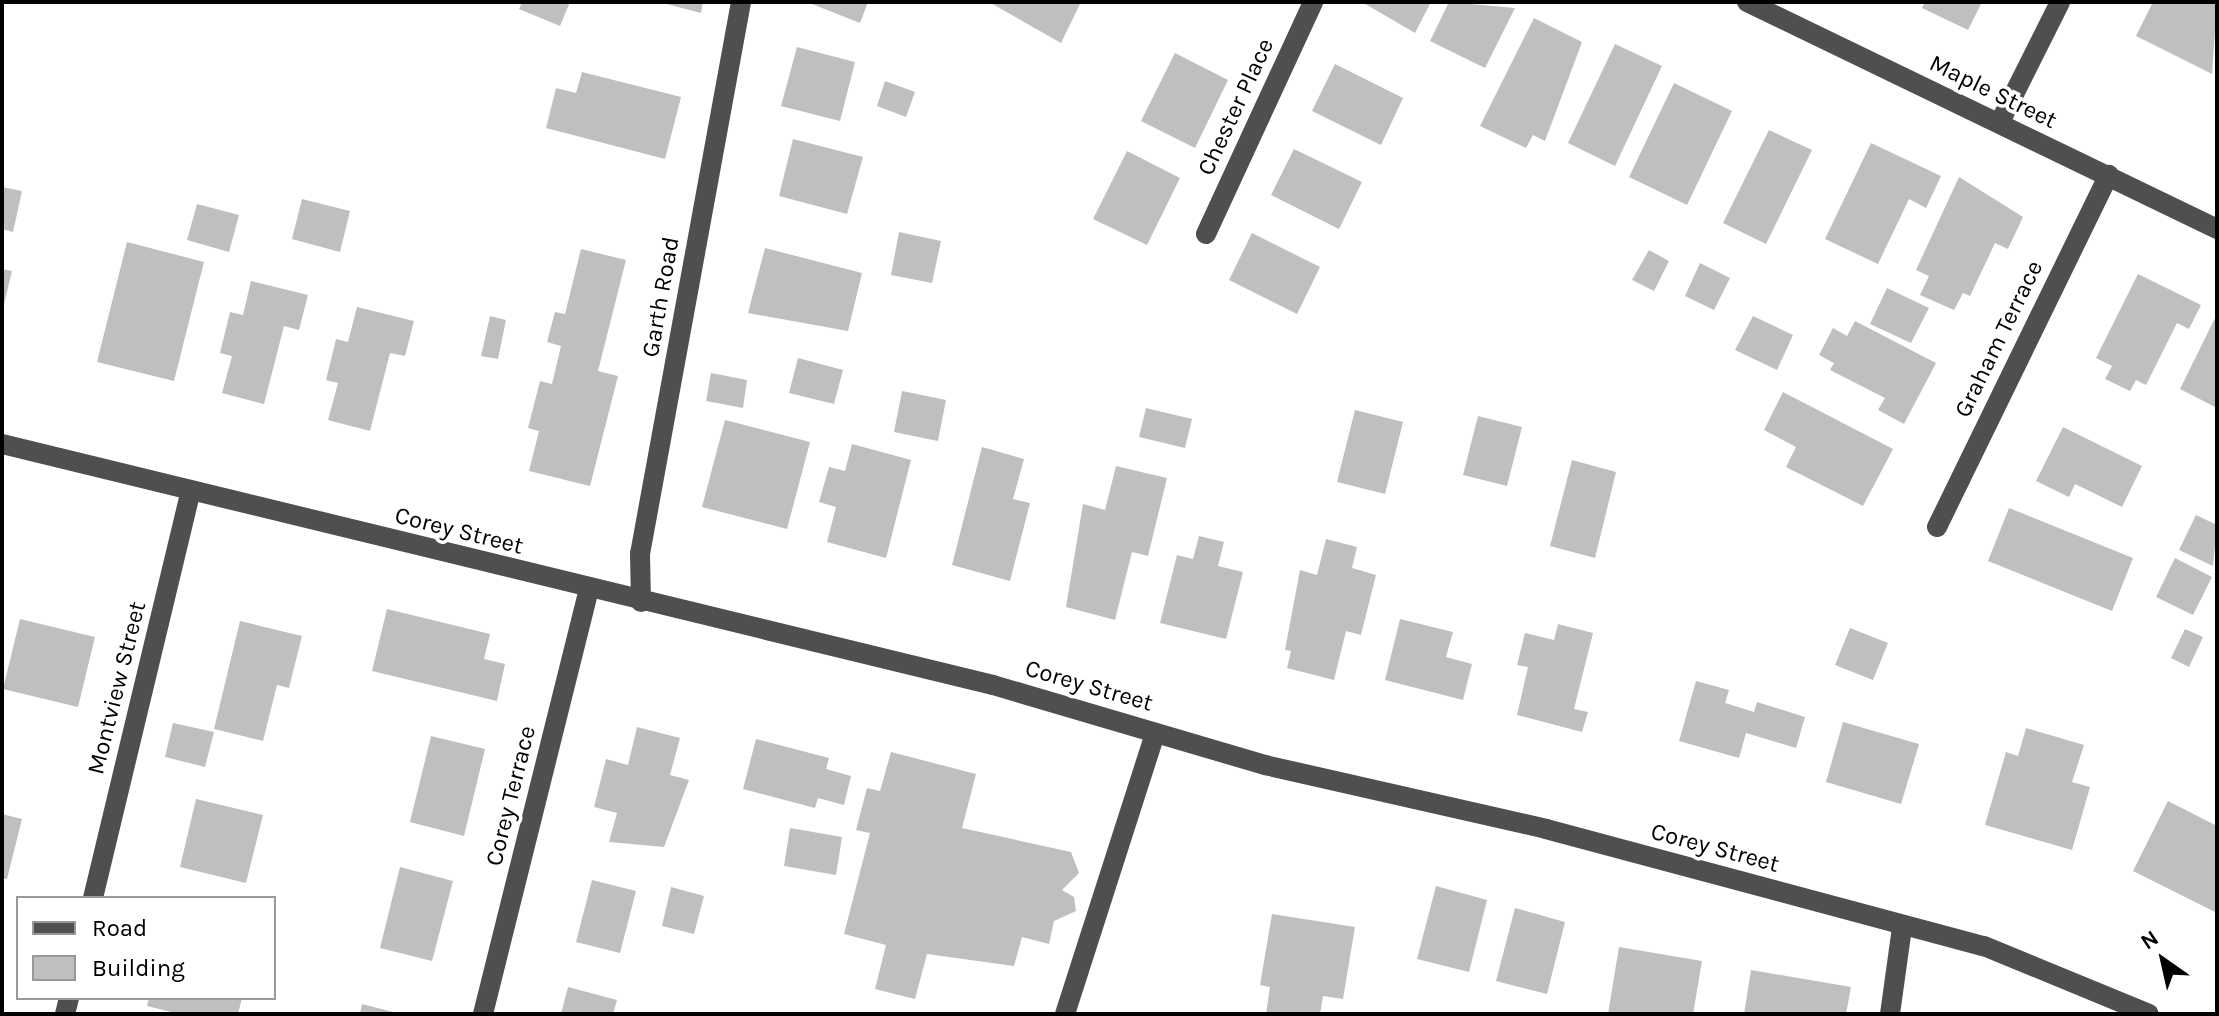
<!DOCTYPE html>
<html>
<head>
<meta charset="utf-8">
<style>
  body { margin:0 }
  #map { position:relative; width:2219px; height:1016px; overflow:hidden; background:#fff; font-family:Karla,sans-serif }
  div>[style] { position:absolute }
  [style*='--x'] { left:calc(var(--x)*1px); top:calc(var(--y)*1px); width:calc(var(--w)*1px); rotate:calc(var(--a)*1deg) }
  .building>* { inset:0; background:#bfbfbf }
  .minor>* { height:20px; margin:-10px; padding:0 10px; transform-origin:10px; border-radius:10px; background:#4f4f4f }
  span { translate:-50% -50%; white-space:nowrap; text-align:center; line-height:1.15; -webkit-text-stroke:7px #fff; paint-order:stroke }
  .street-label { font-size:24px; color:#000 }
  .frame { position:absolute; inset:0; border:4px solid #000; pointer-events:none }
  .legend { position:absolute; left:16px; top:896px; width:260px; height:104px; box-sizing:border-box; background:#fff; border:2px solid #999; margin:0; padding:10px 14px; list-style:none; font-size:24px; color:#000 }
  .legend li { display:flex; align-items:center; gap:16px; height:40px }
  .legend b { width:40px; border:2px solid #999 }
  .north { position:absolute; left:2123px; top:920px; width:80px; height:80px; -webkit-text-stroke:6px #fff; paint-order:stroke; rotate:326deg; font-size:22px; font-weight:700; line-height:32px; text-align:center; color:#000 }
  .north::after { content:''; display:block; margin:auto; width:28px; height:36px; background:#000; clip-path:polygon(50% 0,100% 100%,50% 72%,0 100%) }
</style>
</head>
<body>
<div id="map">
  <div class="building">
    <i style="clip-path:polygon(522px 2px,570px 2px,560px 26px,519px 9px)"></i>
    <i style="clip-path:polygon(659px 2px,703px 2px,701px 13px)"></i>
    <i style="clip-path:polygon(807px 2px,868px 2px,860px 23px)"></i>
    <i style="clip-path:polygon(989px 2px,1081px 2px,1061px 43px)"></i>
    <i style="clip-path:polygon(1362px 2px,1431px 2px,1415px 33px)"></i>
    <i style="clip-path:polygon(1449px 2px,1515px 8px,1485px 68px,1430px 41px)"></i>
    <i style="clip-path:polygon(1925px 2px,1982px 2px,1968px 30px,1922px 8px)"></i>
    <i style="clip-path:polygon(2153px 2px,2217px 2px,2212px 74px,2136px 36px)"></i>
    <i style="clip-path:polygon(1534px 18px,1582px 42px,1545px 141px,1533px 135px,1526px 148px,1480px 126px)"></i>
    <i style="clip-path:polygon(1615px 44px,1662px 66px,1615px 166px,1568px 143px)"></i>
    <i style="clip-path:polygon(797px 47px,855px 62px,840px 121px,781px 106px)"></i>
    <i style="clip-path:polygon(1175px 53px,1228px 80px,1195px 148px,1141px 121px)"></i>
    <i style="clip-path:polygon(1335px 64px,1403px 98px,1381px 145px,1312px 111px)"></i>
    <i style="clip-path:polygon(582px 72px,681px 97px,665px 159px,546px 128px,556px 88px,576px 93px)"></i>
    <i style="clip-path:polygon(885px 81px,915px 92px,906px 117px,877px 106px)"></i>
    <i style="clip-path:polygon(1674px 83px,1732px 111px,1687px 205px,1629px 177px)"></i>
    <i style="clip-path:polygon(1769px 130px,1812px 150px,1766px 244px,1723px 223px)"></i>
    <i style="clip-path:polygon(793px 139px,863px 157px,847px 214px,779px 196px)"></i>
    <i style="clip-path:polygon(1871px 143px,1941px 176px,1926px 208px,1909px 199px,1878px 264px,1825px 239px)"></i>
    <i style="clip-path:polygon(1294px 149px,1362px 182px,1339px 229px,1271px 195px)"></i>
    <i style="clip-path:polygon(1127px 151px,1180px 178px,1147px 245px,1093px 219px)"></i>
    <i style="clip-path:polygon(1959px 177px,2023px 217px,2008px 249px,1995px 243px,1970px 296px,1963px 293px,1954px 310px,1920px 295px,1929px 276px,1916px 270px)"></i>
    <i style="clip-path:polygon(2px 187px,22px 191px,13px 232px,2px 229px)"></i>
    <i style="clip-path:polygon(302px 199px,350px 211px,340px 252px,292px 239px)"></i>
    <i style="clip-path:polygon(197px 204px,239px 215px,229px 252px,187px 240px)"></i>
    <i style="clip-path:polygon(899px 232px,941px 241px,932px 283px,891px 275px)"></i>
    <i style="clip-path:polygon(1252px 233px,1320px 267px,1297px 314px,1229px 280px)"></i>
    <i style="clip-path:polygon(127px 242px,204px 262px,174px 381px,97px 362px)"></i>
    <i style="clip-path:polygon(765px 248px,862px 273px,848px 331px,748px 313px)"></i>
    <i style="clip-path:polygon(581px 249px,626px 260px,598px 371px,618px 376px,590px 486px,529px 471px,539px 431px,528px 428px,540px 381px,552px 384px,561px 346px,547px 342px,555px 312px,565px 314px)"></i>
    <i style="clip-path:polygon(1649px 250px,1669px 261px,1654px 291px,1632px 280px)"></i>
    <i style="clip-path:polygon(1700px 263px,1730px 278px,1714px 310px,1685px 296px)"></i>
    <i style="clip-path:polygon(2px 269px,12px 271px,3px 308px,2px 307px)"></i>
    <i style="clip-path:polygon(2138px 274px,2201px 305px,2189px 329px,2177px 323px,2146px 385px,2136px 380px,2130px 391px,2105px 379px,2112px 366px,2096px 358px)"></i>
    <i style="clip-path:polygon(251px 281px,308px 295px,299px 330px,284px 326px,264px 404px,222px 393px,232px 356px,220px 353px,230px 312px,243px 315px)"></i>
    <i style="clip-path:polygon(1887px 288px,1929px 308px,1911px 343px,1870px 324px)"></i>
    <i style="clip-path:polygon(357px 307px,414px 321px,405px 356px,390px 353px,370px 431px,328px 420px,338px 383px,326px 380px,336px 339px,348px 342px)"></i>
    <i style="clip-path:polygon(2217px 314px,2217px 408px,2180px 389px)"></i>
    <i style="clip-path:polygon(490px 316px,506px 320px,498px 359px,481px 356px)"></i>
    <i style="clip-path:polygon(1753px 316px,1793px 335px,1777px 370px,1735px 350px)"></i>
    <i style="clip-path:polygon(1855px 321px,1936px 363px,1904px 424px,1878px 410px,1885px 398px,1830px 370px,1834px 363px,1819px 355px,1833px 328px,1847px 336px)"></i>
    <i style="clip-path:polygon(798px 358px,843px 370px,834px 404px,789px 393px)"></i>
    <i style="clip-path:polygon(711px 373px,747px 380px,743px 408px,706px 401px)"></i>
    <i style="clip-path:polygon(902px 391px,946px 400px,938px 441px,894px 432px)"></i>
    <i style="clip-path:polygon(1783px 392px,1893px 449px,1863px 506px,1786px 467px,1796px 447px,1764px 430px)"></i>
    <i style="clip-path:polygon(1146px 408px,1192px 419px,1185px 448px,1139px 437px)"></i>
    <i style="clip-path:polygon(1355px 410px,1403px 422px,1385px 494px,1337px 482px)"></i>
    <i style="clip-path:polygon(1478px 416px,1522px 427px,1507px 486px,1463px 475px)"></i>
    <i style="clip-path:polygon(725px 420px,810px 442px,787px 529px,702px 507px)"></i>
    <i style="clip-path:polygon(2063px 427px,2142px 466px,2122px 507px,2075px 484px,2069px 497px,2036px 481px)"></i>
    <i style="clip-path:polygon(852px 444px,911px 460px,886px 558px,827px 542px,836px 507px,819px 502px,829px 467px,845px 471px)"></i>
    <i style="clip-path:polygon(982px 447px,1024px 459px,1013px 499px,1030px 503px,1010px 581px,952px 565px)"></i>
    <i style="clip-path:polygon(1572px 460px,1616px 472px,1595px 558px,1550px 546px)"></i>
    <i style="clip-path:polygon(1116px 466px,1167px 478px,1148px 556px,1132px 552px,1115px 620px,1066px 607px,1083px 504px,1105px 510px)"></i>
    <i style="clip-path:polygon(2009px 508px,2133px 558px,2112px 611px,1988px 561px)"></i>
    <i style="clip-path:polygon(2196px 515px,2217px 525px,2213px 566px,2179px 550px)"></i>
    <i style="clip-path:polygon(1199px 536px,1224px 542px,1218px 566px,1243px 572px,1226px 639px,1160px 623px,1177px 555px,1193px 559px)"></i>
    <i style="clip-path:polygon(1326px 539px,1357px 547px,1352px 568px,1376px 575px,1361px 635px,1346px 631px,1334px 680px,1287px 668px,1291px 651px,1285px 650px,1300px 570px,1317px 575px)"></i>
    <i style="clip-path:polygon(2175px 558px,2212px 577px,2193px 615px,2156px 597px)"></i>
    <i style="clip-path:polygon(387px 609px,490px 634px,484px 659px,505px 664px,497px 701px,372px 671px)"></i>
    <i style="clip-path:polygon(20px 619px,95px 637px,78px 707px,3px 689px)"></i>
    <i style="clip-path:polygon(1400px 619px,1453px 632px,1446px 657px,1472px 664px,1463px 700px,1385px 680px)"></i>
    <i style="clip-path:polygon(240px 621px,302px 636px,289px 688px,277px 685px,263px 741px,214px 729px)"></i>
    <i style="clip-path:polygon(1558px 624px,1593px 633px,1574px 709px,1588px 712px,1582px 732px,1517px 715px,1528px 667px,1517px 665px,1525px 633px,1554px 640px)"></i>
    <i style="clip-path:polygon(1850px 628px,1888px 643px,1873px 680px,1835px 665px)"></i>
    <i style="clip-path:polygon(2185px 629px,2203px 637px,2189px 667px,2171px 658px)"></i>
    <i style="clip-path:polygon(1696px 681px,1729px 690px,1725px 703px,1754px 712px,1757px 702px,1805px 717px,1796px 748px,1746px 733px,1739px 758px,1679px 741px)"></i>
    <i style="clip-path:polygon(1843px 722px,1919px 744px,1901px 804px,1826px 782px)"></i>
    <i style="clip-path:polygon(173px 723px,214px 732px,205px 767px,165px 757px)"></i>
    <i style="clip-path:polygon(637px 727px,680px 738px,670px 775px,689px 780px,664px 847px,609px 842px,617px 813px,594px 807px,606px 759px,628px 765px)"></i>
    <i style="clip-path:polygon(2026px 728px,2084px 745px,2072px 782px,2090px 787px,2072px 850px,1985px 825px,2006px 752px,2018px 756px)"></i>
    <i style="clip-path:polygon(431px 736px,485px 749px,464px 836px,410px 822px)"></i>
    <i style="clip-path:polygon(756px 739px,829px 758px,826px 769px,851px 776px,844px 805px,818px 798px,815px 808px,743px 789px)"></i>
    <i style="clip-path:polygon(891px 752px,976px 774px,962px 828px,1071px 852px,1079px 873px,1062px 890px,1074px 897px,1076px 911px,1054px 921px,1049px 944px,1022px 937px,1014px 966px,927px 954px,915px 999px,875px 989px,886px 945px,844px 934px,870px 833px,856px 830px,867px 788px,880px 791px)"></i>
    <i style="clip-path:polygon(196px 799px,263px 815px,246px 883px,180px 867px)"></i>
    <i style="clip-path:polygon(2168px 801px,2217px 826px,2217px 913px,2133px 871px)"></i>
    <i style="clip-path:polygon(2px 814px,22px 819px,7px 879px,2px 878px)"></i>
    <i style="clip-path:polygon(790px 828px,842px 837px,836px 875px,784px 866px)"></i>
    <i style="clip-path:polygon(400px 867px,453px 881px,432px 961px,380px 948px)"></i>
    <i style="clip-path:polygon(592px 880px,636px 891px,620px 953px,576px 942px)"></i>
    <i style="clip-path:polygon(1436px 886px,1487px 900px,1469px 972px,1417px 959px)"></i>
    <i style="clip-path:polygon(671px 887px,704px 896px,694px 934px,662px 926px)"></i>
    <i style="clip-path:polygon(1515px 908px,1565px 922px,1547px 994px,1496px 981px)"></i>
    <i style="clip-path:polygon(1272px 914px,1355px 927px,1343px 999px,1323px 996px,1320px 1014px,1266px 1014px,1270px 987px,1260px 985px)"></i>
    <i style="clip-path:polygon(1619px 947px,1702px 961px,1693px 1014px,1608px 1014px)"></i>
    <i style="clip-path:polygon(1751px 970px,1851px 987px,1846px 1014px,1744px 1014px)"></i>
    <i style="clip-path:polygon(568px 987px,617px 1000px,613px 1014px,561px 1014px)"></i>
    <i style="clip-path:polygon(149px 998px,242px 998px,238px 1014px,179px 1014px,147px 1006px)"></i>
    <i style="clip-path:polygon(362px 1004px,397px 1013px,397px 1014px,360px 1014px)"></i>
  </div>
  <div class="minor">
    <i style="--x:1747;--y:2;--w:522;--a:25.78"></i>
    <i style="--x:2000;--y:122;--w:134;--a:-63.4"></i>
    <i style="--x:1206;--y:234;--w:255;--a:-65.2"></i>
    <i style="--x:2;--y:444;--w:1020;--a:13.67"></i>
    <i style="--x:993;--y:685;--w:284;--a:16.4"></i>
    <i style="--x:1265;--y:765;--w:288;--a:12.8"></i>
    <i style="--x:1546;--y:829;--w:453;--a:15"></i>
    <i style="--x:1984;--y:946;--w:178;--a:22.4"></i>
    <i style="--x:1937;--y:527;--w:392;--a:-64"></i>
    <i style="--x:641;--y:602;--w:48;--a:-91.2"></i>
    <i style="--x:640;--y:554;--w:561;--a:-79.63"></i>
    <i style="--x:93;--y:898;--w:419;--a:-76.5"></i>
    <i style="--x:65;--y:1014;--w:16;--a:-76"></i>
    <i style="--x:483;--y:1014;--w:437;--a:-76"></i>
    <i style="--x:1065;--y:1014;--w:295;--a:-72.2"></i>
    <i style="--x:1890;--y:1014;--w:88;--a:-82.1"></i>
  </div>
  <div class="street-label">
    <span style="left:1993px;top:92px;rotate:26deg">Maple Street</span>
    <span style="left:1236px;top:107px;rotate:-65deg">Chester Place</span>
    <span style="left:661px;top:297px;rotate:-80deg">Garth Road</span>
    <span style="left:1999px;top:339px;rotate:-64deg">Graham Terrace</span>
    <span style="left:459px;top:531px;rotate:14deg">Corey Street</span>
    <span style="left:1089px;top:686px;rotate:16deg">Corey Street</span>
    <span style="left:117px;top:688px;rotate:-76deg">Montview Street</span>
    <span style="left:511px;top:796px;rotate:-76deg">Corey Terrace</span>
    <span style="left:1715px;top:848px;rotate:15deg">Corey Street</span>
  </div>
  <div class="frame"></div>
  <ul class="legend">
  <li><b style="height:10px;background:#4f4f4f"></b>Road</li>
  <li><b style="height:22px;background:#bfbfbf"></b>Building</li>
  </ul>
  <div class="north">N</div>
</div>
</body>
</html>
